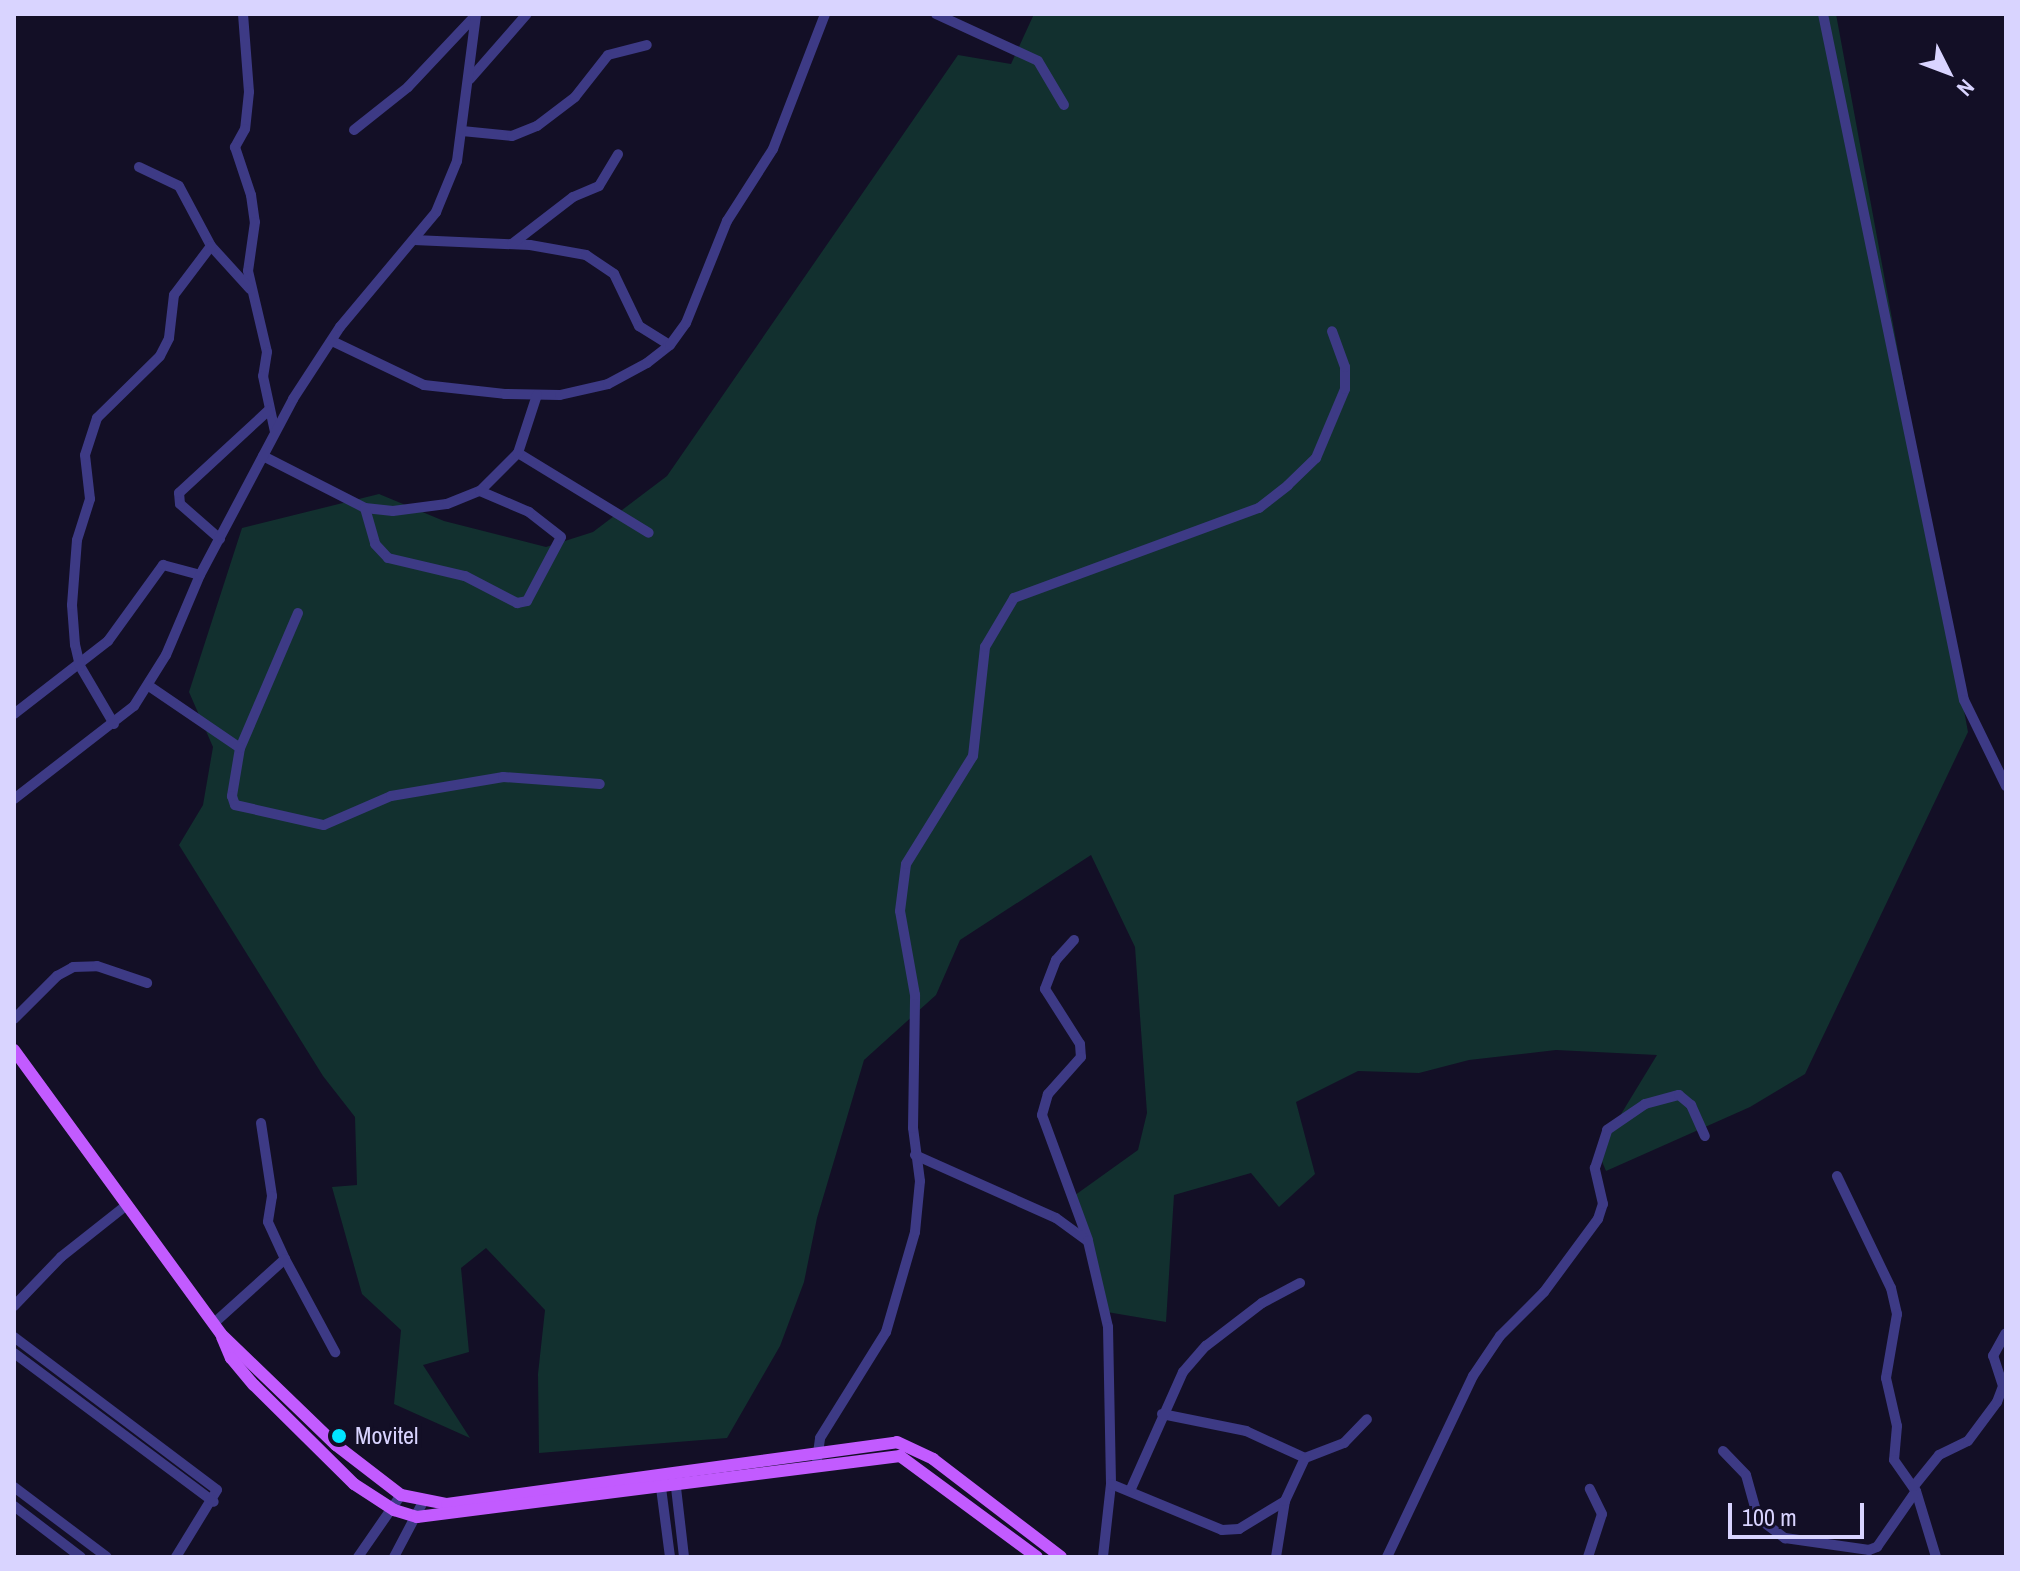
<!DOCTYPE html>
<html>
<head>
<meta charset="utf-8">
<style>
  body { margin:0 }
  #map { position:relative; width:2020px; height:1571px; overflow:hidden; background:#130f26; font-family:"Archivo Narrow",sans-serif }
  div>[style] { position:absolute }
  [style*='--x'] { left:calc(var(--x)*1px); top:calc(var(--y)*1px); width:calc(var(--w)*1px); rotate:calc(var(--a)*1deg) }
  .green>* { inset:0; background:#12302f }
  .minor>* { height:10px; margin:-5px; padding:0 5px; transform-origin:5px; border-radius:5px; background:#3d3a85 }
  .major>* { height:12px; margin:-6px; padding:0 6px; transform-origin:6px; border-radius:6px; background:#c25bff }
  .dots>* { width:22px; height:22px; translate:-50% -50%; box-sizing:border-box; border:4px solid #130f26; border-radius:50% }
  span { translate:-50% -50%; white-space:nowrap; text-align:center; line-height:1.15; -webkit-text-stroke:8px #130f26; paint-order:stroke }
  .poi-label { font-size:24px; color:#d9d4ff }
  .left { translate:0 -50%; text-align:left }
  .frame { position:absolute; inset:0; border:16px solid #d9d4ff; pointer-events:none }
  .north { position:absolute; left:1908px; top:32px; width:80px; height:80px; -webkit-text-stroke:6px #130f26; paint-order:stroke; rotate:132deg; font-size:22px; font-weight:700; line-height:32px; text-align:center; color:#d9d4ff }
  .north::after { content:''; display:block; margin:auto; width:28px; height:36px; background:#d9d4ff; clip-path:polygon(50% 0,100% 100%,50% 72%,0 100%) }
  .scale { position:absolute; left:1728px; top:1503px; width:136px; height:36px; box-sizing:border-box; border:4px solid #d9d4ff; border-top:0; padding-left:10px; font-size:24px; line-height:28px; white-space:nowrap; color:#d9d4ff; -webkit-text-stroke:6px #130f26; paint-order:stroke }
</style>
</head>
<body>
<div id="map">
  <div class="green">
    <i style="clip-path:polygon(1034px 14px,1836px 14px,1968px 732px,1805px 1074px,1750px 1107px,1606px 1171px,1598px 1152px,1657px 1055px,1556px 1050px,1469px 1060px,1419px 1073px,1358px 1071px,1296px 1102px,1315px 1174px,1279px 1207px,1251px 1173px,1174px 1195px,1166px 1322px,1107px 1312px,1071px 1198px,1138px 1150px,1147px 1113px,1135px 947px,1091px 855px,960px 940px,936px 995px,864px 1060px,817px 1218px,804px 1282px,780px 1346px,727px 1438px,539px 1453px,538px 1374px,545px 1310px,486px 1248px,461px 1268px,469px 1352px,423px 1365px,470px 1438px,394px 1404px,401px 1330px,362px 1294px,332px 1187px,357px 1185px,355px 1117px,323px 1076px,179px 845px,203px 805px,213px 747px,189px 692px,242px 528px,379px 494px,444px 521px,546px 547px,593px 532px,667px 476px,958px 55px,1011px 64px)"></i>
  </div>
  <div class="minor">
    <i style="--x:243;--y:14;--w:78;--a:85.6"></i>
    <i style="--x:249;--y:92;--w:37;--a:96"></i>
    <i style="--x:245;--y:129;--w:21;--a:119"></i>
    <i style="--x:235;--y:147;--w:51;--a:71.6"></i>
    <i style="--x:251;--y:195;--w:27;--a:82"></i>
    <i style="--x:255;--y:222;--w:49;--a:98.1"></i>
    <i style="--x:248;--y:271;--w:83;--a:76.8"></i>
    <i style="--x:267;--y:352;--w:24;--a:99"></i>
    <i style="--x:263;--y:376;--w:57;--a:77.9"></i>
    <i style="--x:936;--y:14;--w:112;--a:24.7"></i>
    <i style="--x:1038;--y:61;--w:51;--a:59.4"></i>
    <i style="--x:1823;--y:14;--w:700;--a:78.39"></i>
    <i style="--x:1964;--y:700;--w:96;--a:64"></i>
    <i style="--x:470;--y:79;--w:86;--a:-48.8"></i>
    <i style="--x:354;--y:130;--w:69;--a:-38.5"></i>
    <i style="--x:408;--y:87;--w:96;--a:-46.7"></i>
    <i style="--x:462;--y:131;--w:50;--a:5.7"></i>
    <i style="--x:512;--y:136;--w:27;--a:-22"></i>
    <i style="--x:537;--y:126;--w:48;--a:-37.3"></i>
    <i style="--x:575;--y:97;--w:53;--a:-51.8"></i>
    <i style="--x:608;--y:55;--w:40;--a:-14.4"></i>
    <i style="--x:139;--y:167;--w:44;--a:25.4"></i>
    <i style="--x:179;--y:186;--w:68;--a:61.9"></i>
    <i style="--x:211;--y:246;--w:58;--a:47.8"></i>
    <i style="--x:414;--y:240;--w:116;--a:2.5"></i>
    <i style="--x:530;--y:245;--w:57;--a:10.1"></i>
    <i style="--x:586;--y:255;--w:34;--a:34"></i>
    <i style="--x:614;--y:274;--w:58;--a:64.3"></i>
    <i style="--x:639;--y:326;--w:36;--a:32"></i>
    <i style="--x:512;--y:244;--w:77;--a:-37.6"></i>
    <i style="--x:573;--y:197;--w:28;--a:-23"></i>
    <i style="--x:599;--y:186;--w:37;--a:-59"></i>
    <i style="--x:332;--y:341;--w:102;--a:25.6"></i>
    <i style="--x:424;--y:385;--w:81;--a:6.3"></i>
    <i style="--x:505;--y:394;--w:55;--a:1"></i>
    <i style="--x:560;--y:395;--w:49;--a:-12.9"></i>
    <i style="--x:608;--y:384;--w:44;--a:-28.3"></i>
    <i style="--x:647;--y:363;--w:29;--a:-38"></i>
    <i style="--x:670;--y:345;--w:27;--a:-54"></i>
    <i style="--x:686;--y:323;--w:110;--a:-68.1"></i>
    <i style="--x:727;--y:221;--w:85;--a:-57.4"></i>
    <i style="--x:773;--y:149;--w:145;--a:-68.9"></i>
    <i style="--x:518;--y:453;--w:153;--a:31.4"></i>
    <i style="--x:263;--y:456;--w:114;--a:27"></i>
    <i style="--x:365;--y:508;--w:28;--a:6"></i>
    <i style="--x:393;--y:511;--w:54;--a:-7.4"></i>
    <i style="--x:447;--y:504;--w:35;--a:-22"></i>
    <i style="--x:480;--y:491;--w:54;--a:-45"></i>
    <i style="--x:518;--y:453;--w:61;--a:-71.9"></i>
    <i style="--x:365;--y:508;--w:37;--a:74"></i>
    <i style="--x:375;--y:544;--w:19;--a:47"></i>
    <i style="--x:388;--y:558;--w:79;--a:13.2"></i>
    <i style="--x:465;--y:576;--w:59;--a:27.4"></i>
    <i style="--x:517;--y:603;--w:10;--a:-11"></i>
    <i style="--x:527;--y:601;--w:72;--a:-62"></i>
    <i style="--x:561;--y:537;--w:41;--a:-142"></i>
    <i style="--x:529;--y:512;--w:53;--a:-156.8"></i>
    <i style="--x:220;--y:539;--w:53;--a:-138.8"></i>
    <i style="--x:180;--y:504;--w:11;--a:-95"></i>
    <i style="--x:179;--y:493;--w:122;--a:-42.7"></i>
    <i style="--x:298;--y:613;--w:147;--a:113.2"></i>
    <i style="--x:240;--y:748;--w:49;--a:99.5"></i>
    <i style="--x:232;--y:796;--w:9;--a:72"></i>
    <i style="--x:235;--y:805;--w:91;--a:12.7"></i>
    <i style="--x:324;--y:825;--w:73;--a:-23.4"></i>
    <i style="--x:391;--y:796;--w:114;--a:-9.6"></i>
    <i style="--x:503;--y:777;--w:97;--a:4.1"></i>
    <i style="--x:149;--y:686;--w:110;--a:34.3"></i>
    <i style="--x:14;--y:714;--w:119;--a:-37.8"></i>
    <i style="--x:108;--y:641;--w:94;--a:-54.1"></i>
    <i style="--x:163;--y:565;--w:38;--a:15"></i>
    <i style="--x:114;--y:724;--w:67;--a:-120.4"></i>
    <i style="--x:80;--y:666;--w:22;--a:-103"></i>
    <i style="--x:75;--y:645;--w:40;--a:-94.3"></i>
    <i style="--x:72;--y:605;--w:65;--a:-85.6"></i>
    <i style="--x:77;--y:540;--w:43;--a:-72.4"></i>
    <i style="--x:90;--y:499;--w:44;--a:-96.5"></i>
    <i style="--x:85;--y:455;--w:39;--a:-72"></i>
    <i style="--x:97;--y:418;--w:88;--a:-44.5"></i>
    <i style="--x:160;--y:356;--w:20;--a:-63"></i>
    <i style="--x:169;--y:338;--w:43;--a:-83.4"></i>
    <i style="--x:174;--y:295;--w:61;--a:-52.9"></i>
    <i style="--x:14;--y:799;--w:152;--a:-37.8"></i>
    <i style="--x:134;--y:706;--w:60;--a:-57.9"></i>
    <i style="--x:166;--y:655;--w:87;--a:-67"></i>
    <i style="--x:200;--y:575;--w:199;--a:-62.1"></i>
    <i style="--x:293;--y:399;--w:86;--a:-56.9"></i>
    <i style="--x:340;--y:327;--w:150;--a:-50.1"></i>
    <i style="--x:436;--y:212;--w:55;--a:-67.6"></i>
    <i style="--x:457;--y:161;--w:148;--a:-82.6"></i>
    <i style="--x:1074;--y:940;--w:27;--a:132"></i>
    <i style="--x:1056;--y:960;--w:31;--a:111"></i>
    <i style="--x:1045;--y:989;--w:65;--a:57.5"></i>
    <i style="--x:1080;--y:1044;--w:13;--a:86"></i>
    <i style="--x:1081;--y:1057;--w:50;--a:131.7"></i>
    <i style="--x:1048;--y:1094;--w:22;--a:106"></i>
    <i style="--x:1042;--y:1115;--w:133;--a:69.8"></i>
    <i style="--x:14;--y:1019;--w:61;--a:-45"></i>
    <i style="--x:57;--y:976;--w:18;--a:-29"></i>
    <i style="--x:73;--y:967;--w:24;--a:-2"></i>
    <i style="--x:97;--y:966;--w:53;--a:18.8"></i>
    <i style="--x:261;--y:1123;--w:74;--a:81.4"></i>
    <i style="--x:272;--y:1196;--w:26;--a:99"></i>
    <i style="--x:268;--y:1222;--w:41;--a:65.3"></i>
    <i style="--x:915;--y:1155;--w:154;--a:24.1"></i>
    <i style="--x:1056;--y:1218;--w:39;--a:36"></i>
    <i style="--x:1088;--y:1241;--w:88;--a:76.9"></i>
    <i style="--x:1108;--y:1327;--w:157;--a:88.9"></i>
    <i style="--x:1111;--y:1484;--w:73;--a:96.3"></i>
    <i style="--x:1837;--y:1176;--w:124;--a:64.3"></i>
    <i style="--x:1891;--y:1288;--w:27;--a:77"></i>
    <i style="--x:1897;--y:1314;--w:65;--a:99.8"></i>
    <i style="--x:1886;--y:1378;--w:49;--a:77.1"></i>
    <i style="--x:1897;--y:1426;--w:34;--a:95"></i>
    <i style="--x:1894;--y:1460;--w:38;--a:55"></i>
    <i style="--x:1916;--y:1491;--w:69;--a:73.1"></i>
    <i style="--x:14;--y:1306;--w:68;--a:-46.2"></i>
    <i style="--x:61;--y:1257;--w:80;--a:-38.4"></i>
    <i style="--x:213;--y:1324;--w:97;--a:-42.1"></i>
    <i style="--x:285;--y:1259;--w:106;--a:61.7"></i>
    <i style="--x:14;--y:1337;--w:254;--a:37"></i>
    <i style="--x:217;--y:1490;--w:79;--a:121.5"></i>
    <i style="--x:14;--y:1353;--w:249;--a:36.7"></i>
    <i style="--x:1162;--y:1414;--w:86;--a:11.4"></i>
    <i style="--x:1246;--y:1431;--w:65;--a:24.6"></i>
    <i style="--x:1305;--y:1458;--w:42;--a:-21"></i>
    <i style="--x:1344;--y:1443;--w:33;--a:-46"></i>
    <i style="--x:1723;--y:1451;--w:33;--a:46"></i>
    <i style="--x:1746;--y:1475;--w:45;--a:74.4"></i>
    <i style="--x:1758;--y:1518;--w:34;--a:37"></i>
    <i style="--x:1785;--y:1538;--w:85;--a:8.1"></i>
    <i style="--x:1869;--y:1550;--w:9;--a:-21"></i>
    <i style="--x:1877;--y:1547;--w:68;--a:-55.1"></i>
    <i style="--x:817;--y:1460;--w:22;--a:-82"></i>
    <i style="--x:820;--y:1438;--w:125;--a:-58.1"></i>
    <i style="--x:886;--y:1332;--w:104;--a:-73.8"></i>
    <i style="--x:915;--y:1232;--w:51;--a:-84.4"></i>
    <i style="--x:920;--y:1181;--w:53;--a:-97.5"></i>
    <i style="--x:913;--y:1128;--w:133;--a:-89.1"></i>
    <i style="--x:915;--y:995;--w:85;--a:-100.1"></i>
    <i style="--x:900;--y:911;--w:47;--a:-82.7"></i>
    <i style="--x:906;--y:864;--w:127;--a:-58.2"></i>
    <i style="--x:973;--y:756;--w:110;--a:-83.7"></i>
    <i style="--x:985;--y:647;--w:57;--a:-59.4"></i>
    <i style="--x:1014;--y:598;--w:261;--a:-20.2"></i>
    <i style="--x:1259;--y:508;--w:37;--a:-38"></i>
    <i style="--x:1288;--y:485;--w:39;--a:-44"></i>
    <i style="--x:1316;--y:458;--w:75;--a:-67.2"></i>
    <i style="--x:1345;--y:389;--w:22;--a:-90"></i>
    <i style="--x:1345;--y:367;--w:38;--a:-110"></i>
    <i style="--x:675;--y:1479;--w:79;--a:83.4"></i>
    <i style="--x:660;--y:1480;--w:78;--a:82.6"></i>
    <i style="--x:1111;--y:1484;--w:120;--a:22.5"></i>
    <i style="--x:1222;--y:1530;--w:17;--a:-3"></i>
    <i style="--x:1239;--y:1529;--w:54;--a:-31.3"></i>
    <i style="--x:1914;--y:1486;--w:40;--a:-51"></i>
    <i style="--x:1939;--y:1455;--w:32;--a:-26"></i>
    <i style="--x:1968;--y:1441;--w:49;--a:-53.4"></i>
    <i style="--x:1997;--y:1402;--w:17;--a:-69"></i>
    <i style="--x:2003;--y:1386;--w:32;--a:-108"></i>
    <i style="--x:1993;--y:1356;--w:26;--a:-61"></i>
    <i style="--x:14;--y:1487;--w:116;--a:37"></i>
    <i style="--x:1130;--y:1491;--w:130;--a:-66"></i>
    <i style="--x:1183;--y:1372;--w:35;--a:-49"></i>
    <i style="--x:1206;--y:1346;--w:71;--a:-37.5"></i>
    <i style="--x:1262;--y:1303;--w:43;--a:-27.8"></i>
    <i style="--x:14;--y:1506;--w:84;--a:37.3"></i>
    <i style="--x:358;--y:1557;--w:75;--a:-55.3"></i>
    <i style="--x:394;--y:1557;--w:62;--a:-62.2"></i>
    <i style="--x:1276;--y:1557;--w:57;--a:-80.9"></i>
    <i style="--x:1285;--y:1501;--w:47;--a:-65.1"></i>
    <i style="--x:1387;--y:1557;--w:200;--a:-64.6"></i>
    <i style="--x:1473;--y:1376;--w:48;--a:-56"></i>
    <i style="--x:1500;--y:1336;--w:62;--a:-45"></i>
    <i style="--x:1544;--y:1292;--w:91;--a:-53.5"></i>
    <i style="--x:1598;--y:1219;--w:16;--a:-72"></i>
    <i style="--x:1603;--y:1204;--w:37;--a:-103"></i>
    <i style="--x:1595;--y:1168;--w:40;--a:-72"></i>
    <i style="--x:1607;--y:1130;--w:46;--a:-34.4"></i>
    <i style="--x:1645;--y:1104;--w:35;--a:-15"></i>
    <i style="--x:1679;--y:1095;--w:16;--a:40"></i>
    <i style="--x:1691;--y:1105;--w:34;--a:66"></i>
    <i style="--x:1588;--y:1557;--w:45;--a:-72"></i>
    <i style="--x:1602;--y:1514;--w:28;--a:-116"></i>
  </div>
  <div class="major">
    <i style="--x:14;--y:1050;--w:351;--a:53.9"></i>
    <i style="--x:221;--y:1334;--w:160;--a:44"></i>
    <i style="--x:336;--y:1445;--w:82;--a:37.6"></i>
    <i style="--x:401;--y:1495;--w:47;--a:11.1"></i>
    <i style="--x:447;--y:1504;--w:454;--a:-7.8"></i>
    <i style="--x:897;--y:1442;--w:40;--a:25"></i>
    <i style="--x:933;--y:1459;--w:161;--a:37.4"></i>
    <i style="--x:222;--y:1337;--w:23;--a:67"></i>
    <i style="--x:231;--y:1358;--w:35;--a:50"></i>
    <i style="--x:254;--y:1385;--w:141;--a:44.7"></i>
    <i style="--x:354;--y:1484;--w:48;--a:33"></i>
    <i style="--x:394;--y:1510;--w:24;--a:17"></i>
    <i style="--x:417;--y:1517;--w:487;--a:-7.2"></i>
    <i style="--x:900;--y:1456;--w:170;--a:36.4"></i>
  </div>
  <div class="dots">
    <i style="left:339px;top:1436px;background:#00e5ff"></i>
  </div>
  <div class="poi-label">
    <span class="left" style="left:355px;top:1436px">Movitel</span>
  </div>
  <div class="frame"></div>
  <div class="north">N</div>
  <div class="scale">100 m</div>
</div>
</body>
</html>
